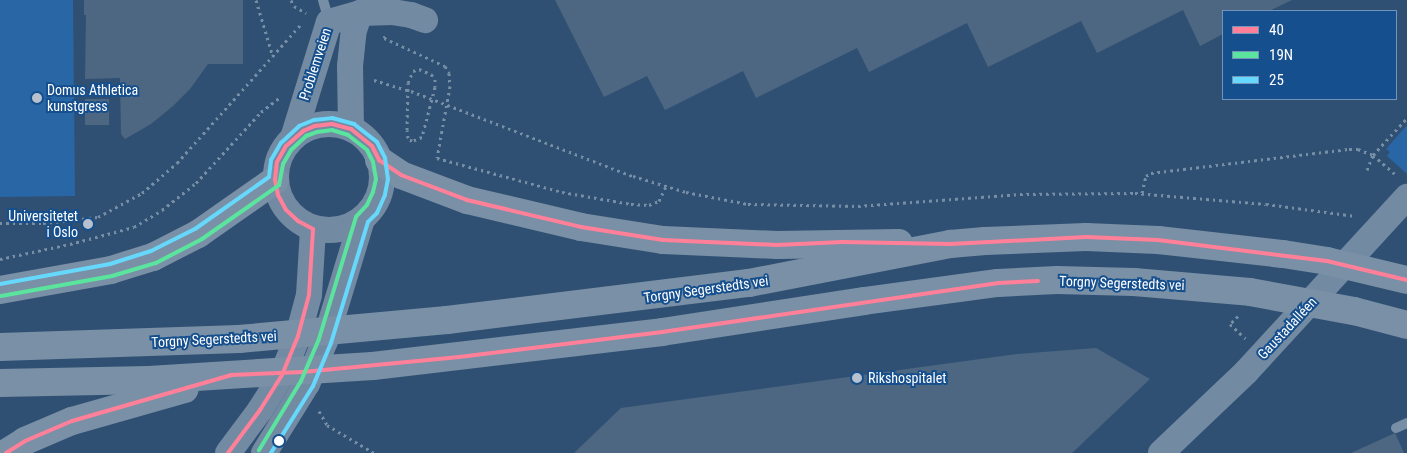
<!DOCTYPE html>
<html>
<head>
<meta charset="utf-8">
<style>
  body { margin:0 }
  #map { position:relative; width:1407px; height:453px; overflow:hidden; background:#305073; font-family:"Roboto Condensed",sans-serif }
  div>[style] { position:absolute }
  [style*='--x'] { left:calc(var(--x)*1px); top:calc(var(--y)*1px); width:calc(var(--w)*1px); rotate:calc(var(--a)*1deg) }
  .green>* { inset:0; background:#2866a5 }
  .building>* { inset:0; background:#4d6782 }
  .path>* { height:3px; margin-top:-1.5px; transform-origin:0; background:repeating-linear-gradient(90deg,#778fa6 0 2.5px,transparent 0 6.5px) }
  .lane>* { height:10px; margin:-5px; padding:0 5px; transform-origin:5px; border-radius:5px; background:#778fa6 }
  .secondary>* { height:26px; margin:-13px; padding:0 13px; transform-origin:13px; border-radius:13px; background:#738aa3 }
  .secondary>.ring { margin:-13px; padding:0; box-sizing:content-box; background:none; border:26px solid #738aa3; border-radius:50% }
  .highway>* { height:28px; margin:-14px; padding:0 14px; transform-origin:14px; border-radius:14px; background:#7a90a6 }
  .bus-1>* { height:4px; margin:-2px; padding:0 2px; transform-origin:2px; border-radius:2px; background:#ff8098 }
  .bus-2>* { height:4px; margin:-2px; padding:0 2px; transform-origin:2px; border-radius:2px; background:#5ae49d }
  .bus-3>* { height:4px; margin:-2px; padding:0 2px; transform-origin:2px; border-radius:2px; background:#66d8fc }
  .dots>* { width:14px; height:14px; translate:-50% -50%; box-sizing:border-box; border:2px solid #154f8e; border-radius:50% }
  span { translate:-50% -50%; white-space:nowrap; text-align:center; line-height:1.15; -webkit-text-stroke:4px #154f8e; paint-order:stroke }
  .street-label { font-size:14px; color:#fff }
  .poi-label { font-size:14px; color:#fff }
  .left { translate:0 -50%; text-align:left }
  .right { translate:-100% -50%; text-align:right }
  .legend { position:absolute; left:1222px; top:10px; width:175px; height:90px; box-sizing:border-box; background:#154f8e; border:1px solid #7395bb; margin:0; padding:6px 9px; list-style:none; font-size:15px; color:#fff }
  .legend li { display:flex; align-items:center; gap:10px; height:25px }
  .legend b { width:25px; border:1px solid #7395bb }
</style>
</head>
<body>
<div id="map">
  <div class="green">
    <i style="clip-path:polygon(0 0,73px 0,75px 196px,0 197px)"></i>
    <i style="clip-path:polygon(1407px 125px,1407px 174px,1387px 156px,1390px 152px,1386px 149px)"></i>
  </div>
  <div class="building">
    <i style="clip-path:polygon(84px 0,243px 0,243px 64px,208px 64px,190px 89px,173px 106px,151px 124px,125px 139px,121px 134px,120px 78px,85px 79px,86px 15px,84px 15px)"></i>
    <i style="clip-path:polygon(555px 0,1292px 0,1269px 11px,1223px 11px,1223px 34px,1200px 46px,1183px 10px,1097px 53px,1081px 21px,988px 67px,967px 23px,869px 72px,857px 48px,756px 98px,743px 71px,665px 110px,647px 76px,604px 97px)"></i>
    <i style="clip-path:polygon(85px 99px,109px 99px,109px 125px,85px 125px)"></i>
    <i style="clip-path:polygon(1096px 348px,1150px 379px,1072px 453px,574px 453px,621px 408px,1017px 354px)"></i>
    <i style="clip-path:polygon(1395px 433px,1404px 453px,1351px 453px)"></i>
  </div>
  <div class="path">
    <i style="--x:256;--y:0;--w:59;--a:73.4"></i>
    <i style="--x:291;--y:0;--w:7;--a:63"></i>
    <i style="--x:294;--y:6;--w:14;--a:30"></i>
    <i style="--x:385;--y:36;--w:2;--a:117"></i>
    <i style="--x:384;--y:38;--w:67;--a:24.7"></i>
    <i style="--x:445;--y:66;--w:8;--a:60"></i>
    <i style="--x:449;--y:73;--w:13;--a:86"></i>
    <i style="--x:450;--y:86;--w:73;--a:100.2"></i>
    <i style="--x:437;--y:158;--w:130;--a:15.2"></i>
    <i style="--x:562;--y:192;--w:70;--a:9.9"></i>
    <i style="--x:631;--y:204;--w:18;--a:3"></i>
    <i style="--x:649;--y:205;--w:11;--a:-22"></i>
    <i style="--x:659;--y:201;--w:17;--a:-65"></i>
    <i style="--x:419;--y:69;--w:13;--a:23"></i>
    <i style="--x:431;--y:74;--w:6;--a:51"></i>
    <i style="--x:435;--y:79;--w:8;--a:90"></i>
    <i style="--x:435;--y:87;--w:52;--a:104.6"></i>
    <i style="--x:422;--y:137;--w:11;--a:158"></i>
    <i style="--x:412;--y:141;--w:5;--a:-143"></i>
    <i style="--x:408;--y:138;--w:8;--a:-97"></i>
    <i style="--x:407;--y:130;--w:47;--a:-88.8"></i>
    <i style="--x:408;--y:83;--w:13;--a:-67"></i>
    <i style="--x:413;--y:71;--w:6;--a:-18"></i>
    <i style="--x:374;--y:80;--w:39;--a:17"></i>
    <i style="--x:411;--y:91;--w:238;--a:21"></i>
    <i style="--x:633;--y:176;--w:55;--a:16.8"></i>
    <i style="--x:686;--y:192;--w:63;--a:11"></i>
    <i style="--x:748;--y:204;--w:110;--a:1"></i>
    <i style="--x:858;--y:206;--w:162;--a:-4.2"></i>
    <i style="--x:1020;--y:194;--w:115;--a:-0.5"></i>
    <i style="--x:1135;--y:193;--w:131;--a:4.8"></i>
    <i style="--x:1266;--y:204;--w:90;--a:7.7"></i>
    <i style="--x:1367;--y:170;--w:16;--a:-68"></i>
    <i style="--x:1373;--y:155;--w:50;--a:-47.4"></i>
    <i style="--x:1142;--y:193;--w:17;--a:-77"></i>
    <i style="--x:1146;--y:176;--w:6;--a:-31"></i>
    <i style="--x:1151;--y:173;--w:199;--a:-6.9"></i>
    <i style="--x:1349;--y:149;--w:9;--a:0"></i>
    <i style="--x:1358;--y:149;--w:16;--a:22"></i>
    <i style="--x:1373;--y:155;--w:30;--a:41"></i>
    <i style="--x:0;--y:223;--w:43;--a:0"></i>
    <i style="--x:43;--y:223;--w:55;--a:-6.2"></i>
    <i style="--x:98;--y:217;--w:50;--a:-28.6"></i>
    <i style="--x:142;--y:193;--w:46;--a:-40.6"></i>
    <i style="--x:177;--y:163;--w:188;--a:-48.2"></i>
    <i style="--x:0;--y:259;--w:72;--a:-12.1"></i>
    <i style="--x:70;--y:244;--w:66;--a:-14.9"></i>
    <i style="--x:134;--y:227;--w:33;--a:-31"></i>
    <i style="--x:162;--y:210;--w:43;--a:-38.5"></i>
    <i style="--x:196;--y:183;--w:96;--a:-47.5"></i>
    <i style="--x:261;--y:112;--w:24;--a:-38"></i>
    <i style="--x:1238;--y:316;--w:11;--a:135"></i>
    <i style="--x:1230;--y:324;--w:21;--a:43"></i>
    <i style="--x:319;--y:411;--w:16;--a:60"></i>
    <i style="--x:327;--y:425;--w:55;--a:30.8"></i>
  </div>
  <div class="lane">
    <i style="--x:323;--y:0;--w:22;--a:74"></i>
    <i style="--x:1396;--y:428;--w:12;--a:-24"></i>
  </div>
  <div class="secondary">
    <i class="ring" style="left:276px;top:124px;width:80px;height:80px"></i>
    <i style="--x:351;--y:129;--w:63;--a:-90.9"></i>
    <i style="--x:350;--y:66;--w:36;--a:-84"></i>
    <i style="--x:354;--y:30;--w:18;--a:-71"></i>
    <i style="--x:293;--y:138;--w:121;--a:-72.8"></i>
    <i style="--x:329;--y:22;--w:32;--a:-16"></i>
    <i style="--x:360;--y:13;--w:32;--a:-2"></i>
    <i style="--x:392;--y:12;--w:19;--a:9"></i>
    <i style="--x:411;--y:15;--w:15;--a:20"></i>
    <i style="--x:228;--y:453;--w:54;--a:-53.3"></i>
    <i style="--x:260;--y:410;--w:41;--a:-57.8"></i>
    <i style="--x:282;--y:375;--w:42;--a:-67.7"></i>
    <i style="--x:298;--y:336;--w:42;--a:-75"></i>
    <i style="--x:309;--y:295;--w:66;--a:-86.5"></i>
    <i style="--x:264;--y:453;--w:81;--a:-58.1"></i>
    <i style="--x:307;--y:384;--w:47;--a:-67.3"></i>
    <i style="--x:325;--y:341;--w:127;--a:-73.1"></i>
    <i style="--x:1161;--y:453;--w:117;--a:-43.6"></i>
    <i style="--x:1246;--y:372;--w:238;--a:-47.4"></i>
  </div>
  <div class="highway">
    <i style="--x:379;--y:160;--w:27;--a:34"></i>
    <i style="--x:401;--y:175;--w:71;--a:20.7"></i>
    <i style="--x:467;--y:200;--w:117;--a:13.3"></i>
    <i style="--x:581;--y:227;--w:83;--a:9"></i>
    <i style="--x:663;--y:240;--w:114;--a:2.5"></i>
    <i style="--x:777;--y:245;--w:122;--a:-0.9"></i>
    <i style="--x:0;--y:290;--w:113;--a:-10.2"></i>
    <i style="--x:111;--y:270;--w:44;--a:-17.2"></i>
    <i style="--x:153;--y:257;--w:51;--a:-27.1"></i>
    <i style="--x:198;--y:234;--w:94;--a:-35"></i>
    <i style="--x:0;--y:347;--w:239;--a:-1.9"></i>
    <i style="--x:239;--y:339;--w:209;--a:-5.2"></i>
    <i style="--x:447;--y:320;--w:304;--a:-7"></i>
    <i style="--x:749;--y:283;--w:205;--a:-11"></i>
    <i style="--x:950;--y:244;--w:35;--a:-5"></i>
    <i style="--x:985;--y:241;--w:101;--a:-2.3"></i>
    <i style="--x:1086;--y:237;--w:72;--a:2.4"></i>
    <i style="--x:1158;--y:240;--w:126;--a:6.4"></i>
    <i style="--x:1283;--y:254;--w:45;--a:9"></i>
    <i style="--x:1327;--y:261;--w:82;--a:13.4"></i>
    <i style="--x:0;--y:383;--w:149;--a:-1.2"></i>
    <i style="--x:149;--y:380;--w:224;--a:-3.6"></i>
    <i style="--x:373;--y:366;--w:291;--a:-6.7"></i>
    <i style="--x:662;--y:332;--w:204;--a:-8.7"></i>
    <i style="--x:864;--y:301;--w:135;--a:-7.7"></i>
    <i style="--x:998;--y:283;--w:59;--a:-2.9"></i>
    <i style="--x:1057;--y:280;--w:77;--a:1.5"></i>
    <i style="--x:1134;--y:282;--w:116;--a:4.9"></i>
    <i style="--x:1250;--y:292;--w:106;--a:10.4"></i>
    <i style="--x:1354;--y:311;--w:55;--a:14.8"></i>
    <i style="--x:6;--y:453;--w:22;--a:-32"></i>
    <i style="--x:25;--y:441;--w:51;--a:-23.1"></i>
    <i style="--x:72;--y:421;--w:117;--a:-15.8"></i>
  </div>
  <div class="bus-1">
    <i style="--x:6;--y:453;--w:22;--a:-32"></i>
    <i style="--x:25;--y:441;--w:51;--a:-23.1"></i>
    <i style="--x:72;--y:421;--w:166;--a:-16.1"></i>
    <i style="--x:231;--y:375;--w:72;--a:-2.4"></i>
    <i style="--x:303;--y:372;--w:157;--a:-5.5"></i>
    <i style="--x:459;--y:357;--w:205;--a:-7"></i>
    <i style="--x:662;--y:332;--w:340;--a:-8.3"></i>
    <i style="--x:998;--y:283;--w:40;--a:-2.9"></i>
    <i style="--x:228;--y:453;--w:54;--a:-53.3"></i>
    <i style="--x:260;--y:410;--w:41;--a:-57.8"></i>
    <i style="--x:282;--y:375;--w:42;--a:-67.7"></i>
    <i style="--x:298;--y:336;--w:42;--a:-75"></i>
    <i style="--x:309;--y:295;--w:66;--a:-86.5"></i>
    <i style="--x:313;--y:229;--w:17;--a:-152"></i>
    <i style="--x:298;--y:221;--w:16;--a:-137"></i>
    <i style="--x:286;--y:210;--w:17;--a:-118"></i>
    <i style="--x:278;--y:195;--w:15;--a:-101"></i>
    <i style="--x:275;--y:180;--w:18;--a:-84"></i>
    <i style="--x:277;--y:162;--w:18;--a:-61"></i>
    <i style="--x:286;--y:146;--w:23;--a:-41"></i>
    <i style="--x:303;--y:131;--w:13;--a:-23"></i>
    <i style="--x:315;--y:126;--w:17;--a:-7"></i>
    <i style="--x:332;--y:124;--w:20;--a:15"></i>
    <i style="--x:351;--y:129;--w:27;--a:39"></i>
    <i style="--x:372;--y:146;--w:16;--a:63"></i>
    <i style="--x:379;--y:160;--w:27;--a:34"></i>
    <i style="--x:401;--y:175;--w:71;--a:20.7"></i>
    <i style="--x:467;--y:200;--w:117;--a:13.3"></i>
    <i style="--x:581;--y:227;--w:83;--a:9"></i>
    <i style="--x:663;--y:240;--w:114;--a:2.5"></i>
    <i style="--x:777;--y:245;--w:65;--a:-2.6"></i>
    <i style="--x:842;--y:242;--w:108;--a:1.1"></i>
    <i style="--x:950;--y:244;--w:136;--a:-2.9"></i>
    <i style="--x:1086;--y:237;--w:72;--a:2.4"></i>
    <i style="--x:1158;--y:240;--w:170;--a:7.1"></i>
    <i style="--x:1327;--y:261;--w:82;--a:13.4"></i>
  </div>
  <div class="bus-2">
    <i style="--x:1;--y:296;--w:113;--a:-10.2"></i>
    <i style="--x:112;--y:276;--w:46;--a:-16.5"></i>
    <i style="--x:156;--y:263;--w:52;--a:-27.6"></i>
    <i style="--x:202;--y:239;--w:94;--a:-35"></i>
    <i style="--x:279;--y:185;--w:21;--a:-79"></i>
    <i style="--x:283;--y:164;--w:16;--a:-60"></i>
    <i style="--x:291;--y:150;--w:21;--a:-43"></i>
    <i style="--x:306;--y:136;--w:12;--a:-20"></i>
    <i style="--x:317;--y:132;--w:15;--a:-8"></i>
    <i style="--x:332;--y:130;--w:17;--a:17"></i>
    <i style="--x:348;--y:135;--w:24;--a:38"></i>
    <i style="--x:367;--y:150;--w:13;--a:63"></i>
    <i style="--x:373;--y:162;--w:17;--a:80"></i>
    <i style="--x:376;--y:179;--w:13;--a:103"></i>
    <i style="--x:373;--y:192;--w:14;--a:115"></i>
    <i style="--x:367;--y:205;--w:16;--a:133"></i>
    <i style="--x:356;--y:217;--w:127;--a:106.9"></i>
    <i style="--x:319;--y:339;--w:46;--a:113.2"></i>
    <i style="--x:301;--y:381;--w:81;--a:121.3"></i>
  </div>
  <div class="bus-3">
    <i style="--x:0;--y:284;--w:112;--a:-10.3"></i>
    <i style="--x:110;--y:264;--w:43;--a:-17.6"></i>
    <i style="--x:151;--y:251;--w:49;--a:-26.6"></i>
    <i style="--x:195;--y:229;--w:90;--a:-35.1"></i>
    <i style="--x:269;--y:177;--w:17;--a:-83"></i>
    <i style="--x:271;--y:160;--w:20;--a:-60"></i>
    <i style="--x:281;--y:143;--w:25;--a:-43"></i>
    <i style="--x:299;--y:126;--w:16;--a:-22"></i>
    <i style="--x:314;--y:120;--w:18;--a:-6"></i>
    <i style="--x:332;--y:118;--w:23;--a:15"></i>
    <i style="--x:354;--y:124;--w:29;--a:38"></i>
    <i style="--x:377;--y:142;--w:18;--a:63"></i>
    <i style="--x:385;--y:158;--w:21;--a:82"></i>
    <i style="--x:388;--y:179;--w:16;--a:101"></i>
    <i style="--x:385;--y:195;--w:20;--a:114"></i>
    <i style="--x:377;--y:213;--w:13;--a:135"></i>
    <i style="--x:368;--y:222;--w:127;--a:107"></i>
    <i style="--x:331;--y:343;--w:47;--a:112.7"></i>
    <i style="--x:313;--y:386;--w:79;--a:122.1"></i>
  </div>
  <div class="dots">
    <i style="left:37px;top:98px;background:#b7c2ce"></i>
    <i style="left:88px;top:224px;background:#b7c2ce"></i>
    <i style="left:857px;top:378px;background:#b7c2ce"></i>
    <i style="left:279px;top:441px;background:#fff"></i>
  </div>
  <div class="street-label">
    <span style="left:315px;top:64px;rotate:-72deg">Problemveien</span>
    <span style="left:1122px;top:283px;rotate:2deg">Torgny Segerstedts vei</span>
    <span style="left:706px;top:289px;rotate:-8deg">Torgny Segerstedts vei</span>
    <span style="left:1287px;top:328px;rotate:-47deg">Gaustadalléen</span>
    <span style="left:214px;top:339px;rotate:-3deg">Torgny Segerstedts vei</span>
  </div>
  <div class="poi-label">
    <span class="left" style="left:47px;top:98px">Domus Athletica<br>kunstgress</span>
    <span class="right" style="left:78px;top:224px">Universitetet<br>i Oslo</span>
    <span class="left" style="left:868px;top:378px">Rikshospitalet</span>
  </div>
  <ul class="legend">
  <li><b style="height:6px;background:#ff8098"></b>40</li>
  <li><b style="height:6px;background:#5ae49d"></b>19N</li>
  <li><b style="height:6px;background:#66d8fc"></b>25</li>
  </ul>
</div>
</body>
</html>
